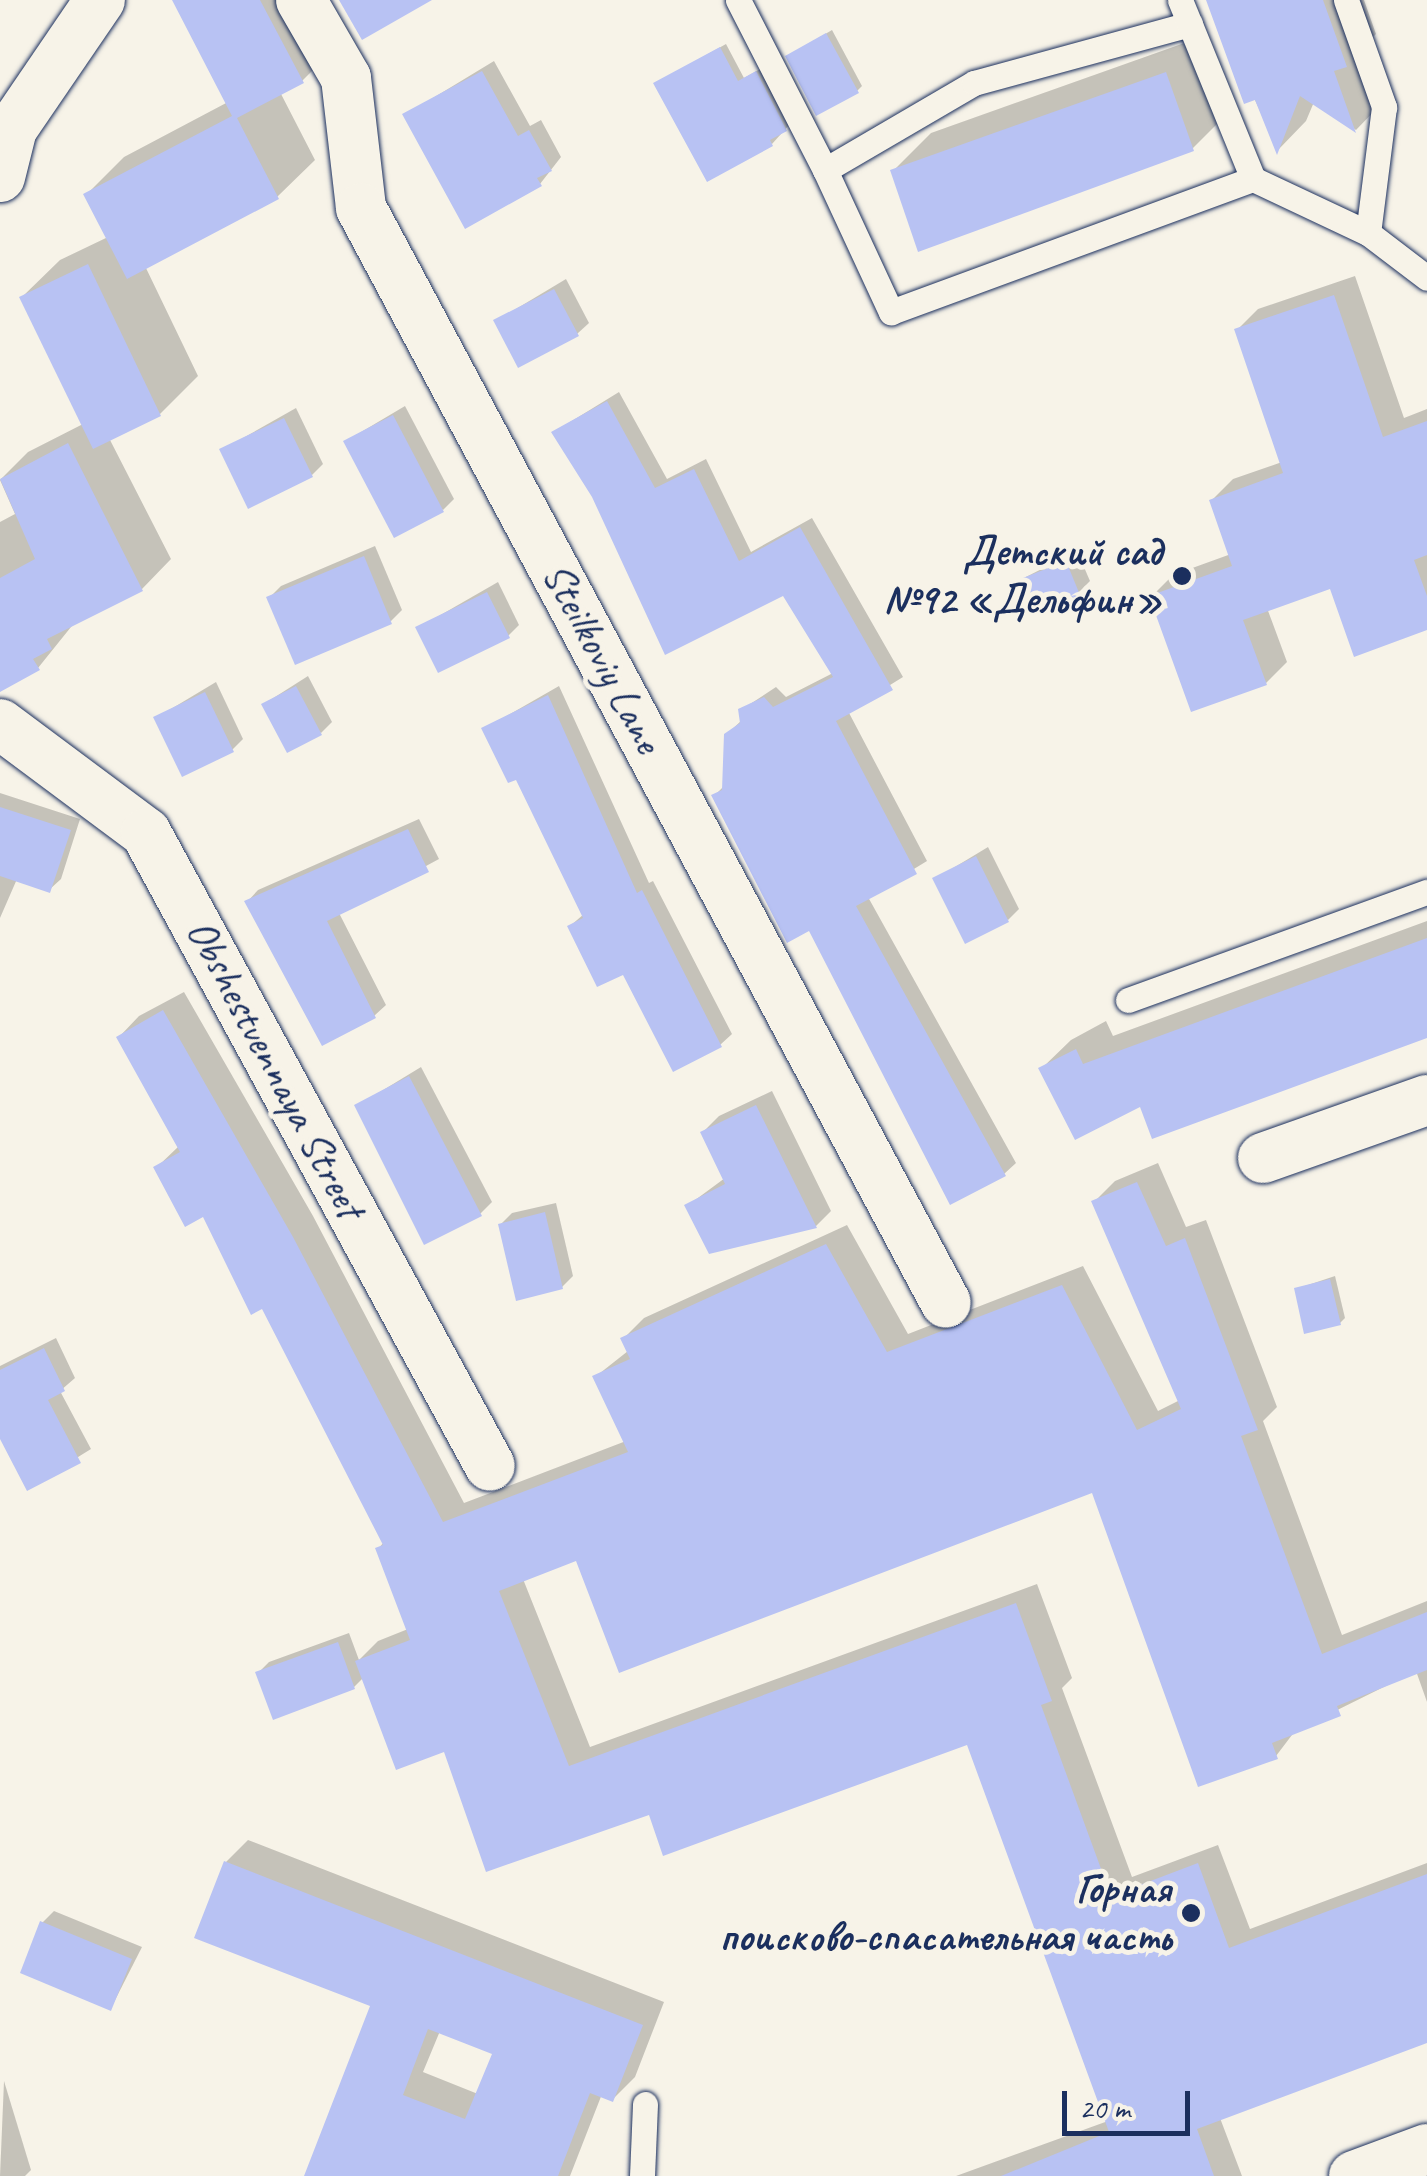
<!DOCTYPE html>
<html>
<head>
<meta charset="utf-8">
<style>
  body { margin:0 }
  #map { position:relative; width:1427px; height:2176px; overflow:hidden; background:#f7f3e8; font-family:Caveat,sans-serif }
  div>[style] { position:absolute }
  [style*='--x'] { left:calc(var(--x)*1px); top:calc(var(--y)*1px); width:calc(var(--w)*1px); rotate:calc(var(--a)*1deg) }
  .shadow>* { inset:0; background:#0003 }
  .building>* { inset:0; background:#b8c2f3 }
  .roads { filter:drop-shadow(0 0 2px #1b2f5e) drop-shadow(0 0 2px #1b2f5e) }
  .service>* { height:25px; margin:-12.5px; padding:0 12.5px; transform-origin:12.5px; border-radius:12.5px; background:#f7f3e8 }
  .minor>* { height:50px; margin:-25px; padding:0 25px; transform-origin:25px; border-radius:25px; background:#f7f3e8 }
  .dots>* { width:28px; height:28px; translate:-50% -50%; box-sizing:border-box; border:5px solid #f7f3e8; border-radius:50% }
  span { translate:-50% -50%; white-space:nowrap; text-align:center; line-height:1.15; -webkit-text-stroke:10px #f7f3e8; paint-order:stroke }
  .poi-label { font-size:42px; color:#1b2f5e; font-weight:700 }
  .right { translate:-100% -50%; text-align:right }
  .street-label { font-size:42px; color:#1b2f5e }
  .scale { position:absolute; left:1062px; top:2091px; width:128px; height:45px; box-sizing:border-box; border:5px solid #1b2f5e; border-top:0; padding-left:12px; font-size:30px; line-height:35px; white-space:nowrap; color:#1b2f5e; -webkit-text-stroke:8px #f7f3e8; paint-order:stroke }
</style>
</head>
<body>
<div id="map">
  <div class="shadow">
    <i style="clip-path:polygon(175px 0,317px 0,340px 43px,302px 81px,280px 92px,315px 160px,277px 197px,145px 266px,198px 376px,160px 414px,109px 438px,171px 559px,142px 589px,75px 622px,38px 668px,0 674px,0 522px,15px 514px,0 480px,28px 452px,83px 424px,22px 297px,60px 260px,108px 237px,86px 195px,124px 157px,228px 102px)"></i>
    <i style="clip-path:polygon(1209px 0,1364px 0,1376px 34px,1365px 45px,1385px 100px,1356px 130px,1314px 102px,1306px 121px,1278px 150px)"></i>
    <i style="clip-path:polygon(832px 30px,862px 86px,857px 91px,788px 56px)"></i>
    <i style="clip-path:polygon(1204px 36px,1230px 111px,1192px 149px,893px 171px,931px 133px)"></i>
    <i style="clip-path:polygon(726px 44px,744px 78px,762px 68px,790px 124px,772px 144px,656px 83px)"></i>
    <i style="clip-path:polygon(494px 61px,530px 126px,541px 120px,561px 157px,540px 184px,405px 115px)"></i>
    <i style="clip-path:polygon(1355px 276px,1404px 418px,1427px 409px,1427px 628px,1331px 586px,1267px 608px,1287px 662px,1266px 683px,1152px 596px,1173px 575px,1231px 554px,1212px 500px,1233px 479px,1282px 462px,1237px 330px,1258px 309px)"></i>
    <i style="clip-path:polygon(566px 279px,589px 323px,577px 334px,496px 321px)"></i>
    <i style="clip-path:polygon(619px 392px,667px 479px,706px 459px,751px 552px,812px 518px,903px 677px,848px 711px,927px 861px,868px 897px,1016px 1163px,1004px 1174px,714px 796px,725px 785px,726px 735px,742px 720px,741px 710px,776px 687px,786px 697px,833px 673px,784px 593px,594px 495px,554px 432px)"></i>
    <i style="clip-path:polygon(405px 406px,454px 499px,443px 510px,346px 441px)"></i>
    <i style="clip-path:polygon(296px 408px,323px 464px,312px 475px,222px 450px)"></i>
    <i style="clip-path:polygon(375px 546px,402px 610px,391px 621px,269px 598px,281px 586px)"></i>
    <i style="clip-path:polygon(1077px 551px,1090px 581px,1079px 592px,1016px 582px)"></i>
    <i style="clip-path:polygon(498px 582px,519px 625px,508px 636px,418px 628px)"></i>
    <i style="clip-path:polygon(308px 676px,332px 722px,321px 733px,264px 704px)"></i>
    <i style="clip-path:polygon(216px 682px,243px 739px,232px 750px,156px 718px)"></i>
    <i style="clip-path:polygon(559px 686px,649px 883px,653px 881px,732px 1034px,720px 1045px,570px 926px,584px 914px,517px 776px,484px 729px)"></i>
    <i style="clip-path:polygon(0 793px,80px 819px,61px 879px,49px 890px,17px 879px,0 918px)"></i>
    <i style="clip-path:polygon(419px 819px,439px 859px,339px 913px,386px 1005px,374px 1016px,247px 902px,258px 890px)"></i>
    <i style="clip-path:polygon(988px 847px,1019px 909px,1008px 920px,935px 879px)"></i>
    <i style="clip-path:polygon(1427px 921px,1427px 1035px,1142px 1103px,1041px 1069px,1071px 1040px,1106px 1021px,1113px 1036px)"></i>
    <i style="clip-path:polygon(184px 992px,313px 1216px,464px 1503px,626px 1441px,595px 1377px,628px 1351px,623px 1339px,644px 1318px,847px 1225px,908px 1334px,1083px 1266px,1158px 1411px,1180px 1400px,1094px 1202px,1115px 1181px,1158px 1163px,1186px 1227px,1206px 1220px,1277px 1407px,1263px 1421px,1342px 1635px,1427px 1601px,1427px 1702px,1416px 1671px,1295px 1731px,1276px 1756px,1093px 1490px,578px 1558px,523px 1579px,590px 1747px,1037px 1584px,1072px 1678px,1062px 1688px,1132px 1877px,1218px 1845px,1250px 1929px,1427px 1863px,1427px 2041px,1220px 2118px,1242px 2176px,956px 2176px,1108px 2121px,969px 1741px,650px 1812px,446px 1749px,364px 1677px,354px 1687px,258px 1673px,269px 1662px,349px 1633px,359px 1660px,378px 1641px,408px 1629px,378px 1549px,384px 1542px,263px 1306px,204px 1214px,156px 1168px,179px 1146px,119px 1037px,139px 1016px)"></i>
    <i style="clip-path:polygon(421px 1067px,492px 1202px,480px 1214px,357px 1106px)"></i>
    <i style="clip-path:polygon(772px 1091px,831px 1211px,816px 1226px,687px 1206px,725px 1178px,703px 1132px,719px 1116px)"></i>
    <i style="clip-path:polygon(556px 1203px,573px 1276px,562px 1287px,501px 1224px,512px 1213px)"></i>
    <i style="clip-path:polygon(1335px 1276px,1345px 1318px,1340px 1323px,1296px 1289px)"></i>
    <i style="clip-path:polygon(56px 1338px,75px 1378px,60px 1391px,91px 1449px,28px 1488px,0 1433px,0 1366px)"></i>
    <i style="clip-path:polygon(evenodd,248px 1840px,664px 2002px,635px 2077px,613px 2099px,602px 2094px,570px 2176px,307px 2176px,373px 2005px,226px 1862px,248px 1840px,440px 2031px,495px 2053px,478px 2094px,423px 2072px,440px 2031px)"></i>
    <i style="clip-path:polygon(54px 1911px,142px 1947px,111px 2008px,42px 1923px)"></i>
    <i style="clip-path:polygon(4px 2081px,31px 2170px,25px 2176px,0 2176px)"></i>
  </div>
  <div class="building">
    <i style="clip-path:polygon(172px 0,260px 0,304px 83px,237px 118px,279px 199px,127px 279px,83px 194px,232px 116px)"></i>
    <i style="clip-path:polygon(339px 0,432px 0,362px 40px)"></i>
    <i style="clip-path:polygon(1206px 0,1323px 0,1347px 67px,1334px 71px,1356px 133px,1300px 96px,1277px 155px,1255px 100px,1244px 104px)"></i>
    <i style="clip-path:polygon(826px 33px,859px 93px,816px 116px,785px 56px)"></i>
    <i style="clip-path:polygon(720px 47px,738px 81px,756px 71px,787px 131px,770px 140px,773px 146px,707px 182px,653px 83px)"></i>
    <i style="clip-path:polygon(482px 71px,518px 136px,529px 130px,552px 171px,537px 178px,542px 186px,465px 229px,402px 114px)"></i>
    <i style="clip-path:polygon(1166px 72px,1194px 151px,918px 252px,890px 170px)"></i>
    <i style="clip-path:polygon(88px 264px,161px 416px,93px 449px,19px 297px)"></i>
    <i style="clip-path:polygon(554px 289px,579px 336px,518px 368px,493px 320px)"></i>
    <i style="clip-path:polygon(1334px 295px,1383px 437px,1427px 421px,1427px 555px,1414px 560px,1427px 596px,1427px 630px,1354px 657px,1330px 589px,1243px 620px,1267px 685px,1191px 712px,1149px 596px,1232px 566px,1209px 500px,1283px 473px,1234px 329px)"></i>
    <i style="clip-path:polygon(607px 401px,655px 488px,694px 469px,739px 561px,800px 527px,893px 690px,836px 721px,917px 874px,856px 906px,1006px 1176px,950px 1205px,809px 931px,787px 943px,711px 795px,722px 790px,724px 734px,740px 723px,738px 709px,764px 697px,773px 707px,833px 677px,783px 596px,665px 655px,592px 497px,551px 432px)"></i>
    <i style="clip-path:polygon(393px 415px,444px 512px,394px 538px,343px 441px)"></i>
    <i style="clip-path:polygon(284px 418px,313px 477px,248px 509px,219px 449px)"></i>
    <i style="clip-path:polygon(68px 443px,143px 591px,47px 639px,52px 649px,33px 659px,40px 670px,0 692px,0 578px,35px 559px,0 479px)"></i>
    <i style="clip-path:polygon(364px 556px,392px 624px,295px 665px,266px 597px)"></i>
    <i style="clip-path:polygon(1066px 561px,1080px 595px,1027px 616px,1013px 582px)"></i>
    <i style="clip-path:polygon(487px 592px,510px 638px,438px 673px,415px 627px)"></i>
    <i style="clip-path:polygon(296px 686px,322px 735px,287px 753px,261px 704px)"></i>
    <i style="clip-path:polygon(205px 692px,234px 752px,182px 777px,153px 717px)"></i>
    <i style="clip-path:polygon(548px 695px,637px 893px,642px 890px,722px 1047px,673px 1072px,623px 975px,597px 987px,567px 926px,583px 918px,516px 780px,508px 783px,481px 728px)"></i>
    <i style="clip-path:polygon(0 807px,71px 830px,50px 893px,0 876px)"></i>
    <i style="clip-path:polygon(408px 829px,429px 872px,327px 921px,376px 1018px,322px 1046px,244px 901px)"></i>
    <i style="clip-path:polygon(976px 856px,1009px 922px,965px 944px,932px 878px)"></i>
    <i style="clip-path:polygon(1427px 938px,1427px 1038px,1152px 1139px,1140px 1107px,1075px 1140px,1038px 1068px,1076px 1049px,1083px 1064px)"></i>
    <i style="clip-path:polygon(163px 1010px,293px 1237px,443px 1522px,628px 1452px,592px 1376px,630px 1359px,620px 1338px,826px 1244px,887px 1352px,1062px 1285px,1137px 1430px,1181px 1409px,1091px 1201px,1137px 1182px,1166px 1246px,1185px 1238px,1258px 1430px,1241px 1436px,1322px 1654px,1427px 1612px,1427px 1670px,1337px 1706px,1341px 1716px,1272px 1743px,1278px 1759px,1198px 1787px,1092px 1493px,619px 1673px,576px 1561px,499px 1591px,569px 1766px,1016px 1603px,1052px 1701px,1041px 1705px,1111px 1896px,1198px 1863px,1229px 1948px,1427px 1874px,1427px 2043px,1197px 2129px,1214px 2176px,1001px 2176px,1109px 2132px,967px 1745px,663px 1856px,649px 1815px,486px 1872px,444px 1752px,396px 1770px,355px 1661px,410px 1640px,375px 1548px,383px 1545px,262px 1309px,251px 1315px,203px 1217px,185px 1227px,153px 1167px,180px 1152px,116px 1037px)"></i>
    <i style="clip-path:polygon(409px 1076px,482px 1216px,424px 1245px,354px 1105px)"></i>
    <i style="clip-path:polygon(756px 1105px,817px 1228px,709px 1254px,684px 1205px,725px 1184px,700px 1132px)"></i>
    <i style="clip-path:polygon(545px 1212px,563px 1289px,516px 1301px,498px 1224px)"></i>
    <i style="clip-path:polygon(1330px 1279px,1341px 1325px,1304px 1334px,1294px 1288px)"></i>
    <i style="clip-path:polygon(44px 1348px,65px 1391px,48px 1400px,81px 1463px,27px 1491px,0 1439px,0 1370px)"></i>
    <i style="clip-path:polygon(338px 1642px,355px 1689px,273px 1720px,255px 1672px)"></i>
    <i style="clip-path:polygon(evenodd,224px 1861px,643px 2025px,613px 2102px,590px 2093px,558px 2176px,304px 2176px,370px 2006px,194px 1938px,224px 1861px,428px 2029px,492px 2054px,465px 2119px,403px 2095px,428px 2029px)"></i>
    <i style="clip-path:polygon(40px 1921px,132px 1959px,111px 2011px,20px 1973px)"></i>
  </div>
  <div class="roads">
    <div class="service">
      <i style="--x:738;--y:0;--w:191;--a:62.9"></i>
      <i style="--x:825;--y:170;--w:173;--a:-30.3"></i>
      <i style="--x:974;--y:83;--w:224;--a:-15.3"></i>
      <i style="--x:1180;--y:0;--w:193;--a:67.8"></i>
      <i style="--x:1253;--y:179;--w:127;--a:25.2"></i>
      <i style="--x:1368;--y:233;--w:74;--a:37.3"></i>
      <i style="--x:1346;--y:0;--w:114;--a:70.4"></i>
      <i style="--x:1384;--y:107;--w:127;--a:97.2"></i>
      <i style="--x:825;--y:170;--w:157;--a:65.1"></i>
      <i style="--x:891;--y:312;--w:386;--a:-20.2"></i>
      <i style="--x:1128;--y:1000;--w:318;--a:-19.9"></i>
      <i style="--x:642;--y:2176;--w:72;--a:-87.6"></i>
    </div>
    <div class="minor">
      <i style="--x:301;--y:0;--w:90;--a:60"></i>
      <i style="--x:346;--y:78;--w:131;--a:83.4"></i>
      <i style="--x:361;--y:208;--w:1241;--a:61.89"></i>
      <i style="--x:0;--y:177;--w:49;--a:-76"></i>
      <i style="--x:12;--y:129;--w:156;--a:-55.7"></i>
      <i style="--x:0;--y:724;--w:182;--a:36.7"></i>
      <i style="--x:146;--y:833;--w:720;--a:61.48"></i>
      <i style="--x:1263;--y:1158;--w:174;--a:-19.5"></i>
      <i style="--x:1354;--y:2176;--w:78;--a:-20.3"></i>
    </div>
  </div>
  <div class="dots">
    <i style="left:1182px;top:576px;background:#1b2f5e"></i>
    <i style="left:1191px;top:1913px;background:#1b2f5e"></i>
  </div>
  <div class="poi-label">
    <span class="right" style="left:1162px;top:576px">Детский сад<br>№92 «Дельфин»</span>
    <span class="right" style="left:1171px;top:1913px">Горная<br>поисково-спасательная часть</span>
  </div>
  <div class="street-label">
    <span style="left:602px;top:658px;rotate:62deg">Steilkoviy Lane</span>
    <span style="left:275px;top:1069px;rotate:62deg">Obshestvennaya Street</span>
  </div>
  <div class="scale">20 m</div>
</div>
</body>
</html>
